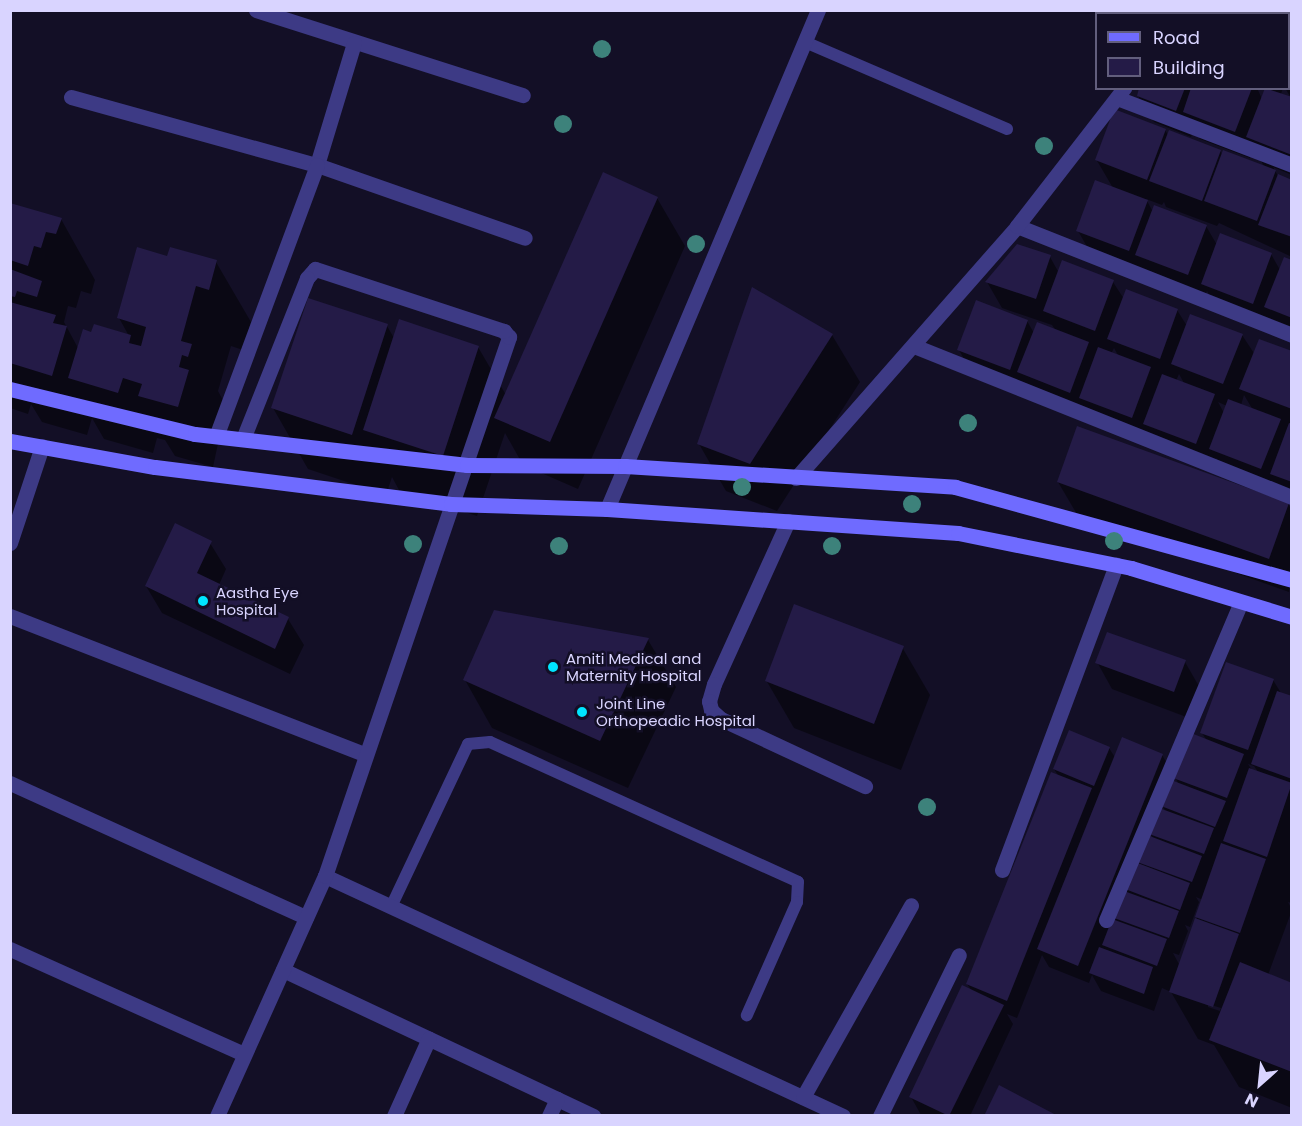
<!DOCTYPE html>
<html>
<head>
<meta charset="utf-8">
<style>
  body { margin:0 }
  #map { position:relative; width:1302px; height:1126px; overflow:hidden; background:#130f26; font-family:Poppins,sans-serif }
  div>[style] { position:absolute }
  [style*='--x'] { left:calc(var(--x)*1px); top:calc(var(--y)*1px); width:calc(var(--w)*1px); rotate:calc(var(--a)*1deg) }
  .shadow>* { inset:0; background:#0007 }
  .building>* { inset:0; background:#241b47 }
  .lane>* { height:12px; margin:-6px; padding:0 6px; transform-origin:6px; border-radius:6px; background:#3d3a85 }
  .street>* { height:15px; margin:-7.5px; padding:0 7.5px; transform-origin:7.5px; border-radius:7.5px; background:#3d3a85 }
  .secondary>* { height:15px; margin:-7.5px; padding:0 7.5px; transform-origin:7.5px; border-radius:7.5px; background:#6f6bff }
  .trees>* { width:18px; height:18px; margin:-9px; border-radius:50%; background:#3d827b }
  .dots>* { width:16px; height:16px; translate:-50% -50%; box-sizing:border-box; border:3px solid #130f26; border-radius:50% }
  span { translate:-50% -50%; white-space:nowrap; text-align:center; line-height:1.15; -webkit-text-stroke:5px #130f26; paint-order:stroke }
  .poi-label { font-size:15px; color:#d9d4ff }
  .left { translate:0 -50%; text-align:left }
  .frame { position:absolute; inset:0; border:12px solid #d9d4ff; pointer-events:none }
  .legend { position:absolute; left:1095px; top:12px; width:195px; height:78px; box-sizing:border-box; background:#130f26; border:2px solid #625e7d; margin:0; padding:8px 10px; list-style:none; font-size:18px; color:#d9d4ff }
  .legend li { display:flex; align-items:center; gap:12px; height:30px }
  .legend b { width:30px; border:2px solid #625e7d }
  .north { position:absolute; left:1230px; top:1054px; width:60px; height:60px; -webkit-text-stroke:4px #130f26; paint-order:stroke; rotate:207deg; font-size:16px; font-weight:700; line-height:24px; text-align:center; color:#d9d4ff }
  .north::after { content:''; display:block; margin:auto; width:21px; height:27px; background:#d9d4ff; clip-path:polygon(50% 0,100% 100%,50% 72%,0 100%) }
</style>
</head>
<body>
<div id="map">
  <div class="shadow">
    <i style="clip-path:polygon(1288px 27px,1292px 32px,1292px 175px,1273px 167px,1278px 176px,1292px 181px,1292px 257px,1219px 223px,1217px 226px,1166px 207px,1164px 202px,1162px 205px,1146px 199px,1153px 212px,1206px 226px,1217px 245px,1271px 254px,1280px 270px,1292px 262px,1292px 338px,1281px 334px,1273px 319px,1269px 329px,1218px 310px,1207px 291px,1203px 301px,1093px 257px,1078px 231px,1113px 188px,1096px 159px,1165px 130px,1168px 135px,1220px 151px,1223px 156px,1265px 168px,1254px 148px,1250px 158px,1200px 139px,1194px 129px,1191px 137px,1154px 122px,1138px 96px,1141px 88px,1257px 88px,1262px 99px,1266px 88px,1283px 88px,1281px 94px,1291px 98px,1285px 88px,1288px 88px)"></i>
    <i style="clip-path:polygon(657px 198px,685px 246px,578px 489px,523px 465px,505px 433px,477px 516px,399px 490px,392px 477px,386px 495px,308px 469px,273px 408px,387px 326px,394px 338px,478px 347px,506px 395px)"></i>
    <i style="clip-path:polygon(10px 205px,61px 219px,95px 280px,91px 294px,81px 291px,76px 308px,68px 306px,64px 322px,78px 348px,92px 334px,129px 336px,119px 318px,168px 257px,216px 262px,251px 322px,243px 350px,231px 346px,218px 391px,226px 406px,213px 467px,175px 456px,165px 440px,157px 438px,153px 453px,104px 439px,92px 418px,87px 435px,42px 422px,31px 404px,28px 414px,10px 408px)"></i>
    <i style="clip-path:polygon(evenodd,1050px 257px,1059px 273px,1063px 262px,1113px 282px,1124px 299px,1177px 310px,1187px 326px,1242px 335px,1292px 411px,1292px 502px,1226px 475px,1216px 458px,1211px 470px,974px 377px,959px 350px,1027px 321px,1034px 333px,1056px 331px,1052px 325px,1002px 308px,987px 282px,1050px 257px,1114px 348px,1119px 357px,1111px 354px,1114px 348px,1050px 257px,1179px 374px,1184px 383px,1176px 381px,1179px 374px,1050px 257px,1244px 395px,1253px 410px,1241px 405px,1244px 395px,1050px 257px,1218px 402px,1227px 406px,1224px 413px,1218px 402px)"></i>
    <i style="clip-path:polygon(832px 335px,860px 382px,777px 511px,726px 491px,699px 444px)"></i>
    <i style="clip-path:polygon(1058px 482px,1288px 504px,1292px 510px,1289px 592px,1078px 516px)"></i>
    <i style="clip-path:polygon(210px 543px,226px 569px,219px 585px,288px 619px,304px 645px,290px 674px,162px 613px,146px 586px)"></i>
    <i style="clip-path:polygon(494px 612px,648px 640px,676px 687px,628px 788px,492px 728px,465px 680px)"></i>
    <i style="clip-path:polygon(902px 647px,930px 695px,901px 770px,794px 728px,766px 680px)"></i>
    <i style="clip-path:polygon(1097px 662px,1185px 662px,1200px 688px,1189px 718px,1112px 689px)"></i>
    <i style="clip-path:polygon(evenodd,1273px 680px,1281px 693px,1292px 697px,1292px 903px,1288px 902px,1292px 910px,1268px 975px,1292px 984px,1292px 1108px,1239px 1087px,1214px 1045px,1198px 1039px,1171px 992px,1162px 988px,1154px 1011px,1101px 991px,1092px 975px,1089px 983px,1049px 967px,1042px 955px,1017px 1018px,1007px 1014px,1013px 1024px,970px 1116px,921px 1115px,911px 1097px,972px 991px,967px 984px,1059px 777px,1054px 769px,1109px 748px,1116px 759px,1162px 755px,1173px 773px,1170px 781px,1179px 785px,1175px 777px,1207px 741px,1202px 733px,1273px 680px,1248px 764px,1254px 766px,1258px 772px,1252px 770px,1248px 764px,1273px 680px,1161px 803px,1166px 812px,1158px 809px,1161px 803px,1273px 680px,1149px 832px,1154px 839px,1147px 837px,1149px 832px,1273px 680px,1196px 897px,1203px 900px,1180px 966px,1173px 953px,1179px 955px,1188px 931px,1185px 925px,1190px 927px,1199px 902px,1196px 897px,1273px 680px,1208px 1004px,1221px 1008px,1220px 1011px,1208px 1007px,1208px 1004px)"></i>
  </div>
  <div class="building">
    <i style="clip-path:polygon(1227px 10px,1265px 10px,1273px 13px,1226px 14px)"></i>
    <i style="clip-path:polygon(1292px 32px,1292px 81px,1288px 79px)"></i>
    <i style="clip-path:polygon(1139px 88px,1185px 88px,1176px 111px,1137px 96px)"></i>
    <i style="clip-path:polygon(1191px 88px,1252px 88px,1235px 132px,1183px 112px)"></i>
    <i style="clip-path:polygon(1265px 88px,1292px 97px,1292px 155px,1246px 137px)"></i>
    <i style="clip-path:polygon(1114px 109px,1166px 129px,1147px 180px,1095px 160px)"></i>
    <i style="clip-path:polygon(1169px 130px,1221px 150px,1202px 201px,1149px 181px)"></i>
    <i style="clip-path:polygon(1223px 150px,1276px 170px,1257px 221px,1204px 201px)"></i>
    <i style="clip-path:polygon(603px 172px,658px 197px,550px 442px,494px 418px)"></i>
    <i style="clip-path:polygon(1278px 174px,1292px 180px,1292px 237px,1258px 225px)"></i>
    <i style="clip-path:polygon(1095px 180px,1148px 200px,1129px 251px,1076px 231px)"></i>
    <i style="clip-path:polygon(10px 203px,62px 218px,56px 234px,46px 232px,41px 248px,34px 246px,28px 266px,10px 260px)"></i>
    <i style="clip-path:polygon(1154px 205px,1207px 225px,1188px 275px,1135px 255px)"></i>
    <i style="clip-path:polygon(1220px 233px,1272px 253px,1253px 304px,1201px 284px)"></i>
    <i style="clip-path:polygon(1017px 244px,1051px 255px,1036px 299px,985px 282px)"></i>
    <i style="clip-path:polygon(137px 247px,167px 256px,170px 247px,217px 260px,209px 290px,196px 286px,181px 341px,192px 344px,188px 357px,182px 355px,179px 367px,189px 370px,178px 407px,138px 396px,142px 384px,123px 378px,118px 393px,68px 378px,83px 329px,91px 332px,94px 324px,131px 335px,129px 343px,141px 346px,146px 327px,117px 318px)"></i>
    <i style="clip-path:polygon(1284px 257px,1292px 260px,1292px 318px,1264px 307px)"></i>
    <i style="clip-path:polygon(1062px 260px,1114px 280px,1095px 331px,1043px 311px)"></i>
    <i style="clip-path:polygon(10px 269px,42px 281px,37px 297px,17px 291px,15px 297px,10px 296px)"></i>
    <i style="clip-path:polygon(752px 287px,833px 334px,750px 464px,697px 444px)"></i>
    <i style="clip-path:polygon(1126px 289px,1178px 309px,1160px 359px,1107px 339px)"></i>
    <i style="clip-path:polygon(308px 298px,388px 324px,352px 435px,271px 408px)"></i>
    <i style="clip-path:polygon(976px 300px,1028px 320px,1010px 370px,957px 350px)"></i>
    <i style="clip-path:polygon(10px 302px,56px 315px,53px 323px,67px 326px,52px 376px,10px 363px)"></i>
    <i style="clip-path:polygon(1190px 314px,1243px 334px,1223px 384px,1171px 364px)"></i>
    <i style="clip-path:polygon(399px 319px,479px 346px,443px 456px,363px 430px)"></i>
    <i style="clip-path:polygon(1037px 322px,1089px 342px,1070px 393px,1017px 372px)"></i>
    <i style="clip-path:polygon(1259px 339px,1292px 351px,1292px 409px,1239px 389px)"></i>
    <i style="clip-path:polygon(1098px 347px,1151px 367px,1132px 418px,1079px 398px)"></i>
    <i style="clip-path:polygon(1162px 374px,1215px 394px,1196px 444px,1143px 424px)"></i>
    <i style="clip-path:polygon(1228px 399px,1281px 419px,1261px 469px,1209px 449px)"></i>
    <i style="clip-path:polygon(1289px 423px,1292px 424px,1292px 482px,1270px 474px)"></i>
    <i style="clip-path:polygon(1077px 426px,1289px 503px,1269px 559px,1057px 482px)"></i>
    <i style="clip-path:polygon(175px 523px,212px 541px,197px 573px,289px 617px,275px 649px,145px 586px)"></i>
    <i style="clip-path:polygon(794px 604px,904px 646px,874px 724px,765px 681px)"></i>
    <i style="clip-path:polygon(494px 610px,649px 638px,600px 741px,463px 680px)"></i>
    <i style="clip-path:polygon(1107px 632px,1186px 660px,1174px 692px,1095px 663px)"></i>
    <i style="clip-path:polygon(1226px 662px,1274px 679px,1248px 750px,1200px 733px)"></i>
    <i style="clip-path:polygon(1277px 691px,1292px 696px,1292px 779px,1251px 764px)"></i>
    <i style="clip-path:polygon(1069px 730px,1110px 747px,1094px 786px,1053px 769px)"></i>
    <i style="clip-path:polygon(1191px 733px,1244px 754px,1227px 798px,1173px 778px)"></i>
    <i style="clip-path:polygon(1122px 737px,1163px 754px,1078px 966px,1037px 949px)"></i>
    <i style="clip-path:polygon(1249px 768px,1292px 783px,1267px 857px,1223px 841px)"></i>
    <i style="clip-path:polygon(1051px 772px,1092px 788px,1007px 1001px,966px 984px)"></i>
    <i style="clip-path:polygon(1171px 780px,1226px 801px,1215px 827px,1161px 806px)"></i>
    <i style="clip-path:polygon(1159px 808px,1214px 828px,1204px 854px,1149px 834px)"></i>
    <i style="clip-path:polygon(1147px 835px,1202px 856px,1192px 882px,1137px 862px)"></i>
    <i style="clip-path:polygon(1221px 843px,1266px 859px,1240px 933px,1195px 917px)"></i>
    <i style="clip-path:polygon(1135px 862px,1190px 883px,1180px 910px,1125px 889px)"></i>
    <i style="clip-path:polygon(1124px 891px,1179px 911px,1169px 938px,1114px 918px)"></i>
    <i style="clip-path:polygon(1195px 918px,1239px 934px,1213px 1007px,1169px 992px)"></i>
    <i style="clip-path:polygon(1112px 919px,1167px 939px,1157px 966px,1102px 945px)"></i>
    <i style="clip-path:polygon(1099px 947px,1153px 967px,1144px 994px,1089px 973px)"></i>
    <i style="clip-path:polygon(1240px 962px,1292px 983px,1292px 1072px,1209px 1040px)"></i>
    <i style="clip-path:polygon(962px 985px,1004px 1005px,949px 1116px,909px 1097px)"></i>
    <i style="clip-path:polygon(999px 1085px,1058px 1116px,984px 1116px)"></i>
  </div>
  <div class="lane">
    <i style="--x:805;--y:42;--w:220;--a:23.3"></i>
    <i style="--x:391;--y:907;--w:180;--a:-64.7"></i>
    <i style="--x:468;--y:744;--w:22;--a:-5"></i>
    <i style="--x:490;--y:742;--w:338;--a:24.4"></i>
    <i style="--x:798;--y:882;--w:20;--a:93"></i>
    <i style="--x:797;--y:902;--w:124;--a:113.9"></i>
  </div>
  <div class="street">
    <i style="--x:256;--y:10;--w:280;--a:17.7"></i>
    <i style="--x:1181;--y:14;--w:5;--a:-53"></i>
    <i style="--x:354;--y:43;--w:127;--a:106.9"></i>
    <i style="--x:317;--y:165;--w:220;--a:19.3"></i>
    <i style="--x:71;--y:97;--w:255;--a:15.5"></i>
    <i style="--x:317;--y:165;--w:289;--a:110.4"></i>
    <i style="--x:1117;--y:98;--w:187;--a:20.9"></i>
    <i style="--x:1017;--y:226;--w:296;--a:21.6"></i>
    <i style="--x:914;--y:346;--w:407;--a:21.8"></i>
    <i style="--x:796;--y:478;--w:335;--a:-48.7"></i>
    <i style="--x:1017;--y:226;--w:175;--a:-52.2"></i>
    <i style="--x:607;--y:509;--w:542;--a:-67.08"></i>
    <i style="--x:788;--y:521;--w:179;--a:114.4"></i>
    <i style="--x:714;--y:684;--w:18;--a:106"></i>
    <i style="--x:709;--y:701;--w:9;--a:77"></i>
    <i style="--x:711;--y:710;--w:13;--a:42"></i>
    <i style="--x:721;--y:719;--w:159;--a:25"></i>
    <i style="--x:10;--y:543;--w:102;--a:-71.7"></i>
    <i style="--x:10;--y:616;--w:382;--a:21.3"></i>
    <i style="--x:10;--y:783;--w:325;--a:24.4"></i>
    <i style="--x:1002;--y:870;--w:326;--a:-69.5"></i>
    <i style="--x:325;--y:876;--w:571;--a:24.86"></i>
    <i style="--x:1106;--y:920;--w:345;--a:-67"></i>
    <i style="--x:10;--y:949;--w:256;--a:24.2"></i>
    <i style="--x:283;--y:970;--w:343;--a:25.2"></i>
    <i style="--x:803;--y:1097;--w:220;--a:-60.6"></i>
    <i style="--x:217;--y:1116;--w:263;--a:-65.8"></i>
    <i style="--x:325;--y:876;--w:570;--a:-71.15"></i>
    <i style="--x:509;--y:337;--w:8;--a:-130"></i>
    <i style="--x:504;--y:331;--w:199;--a:-161.8"></i>
    <i style="--x:315;--y:269;--w:12;--a:132"></i>
    <i style="--x:307;--y:278;--w:173;--a:111.7"></i>
    <i style="--x:394;--y:1116;--w:85;--a:-65.8"></i>
    <i style="--x:549;--y:1116;--w:19;--a:-65"></i>
    <i style="--x:880;--y:1116;--w:179;--a:-63.9"></i>
  </div>
  <div class="secondary">
    <i style="--x:10;--y:389;--w:190;--a:13.7"></i>
    <i style="--x:195;--y:434;--w:274;--a:6.5"></i>
    <i style="--x:467;--y:465;--w:158;--a:0.4"></i>
    <i style="--x:625;--y:466;--w:331;--a:3.6"></i>
    <i style="--x:955;--y:487;--w:350;--a:15.4"></i>
    <i style="--x:10;--y:441;--w:147;--a:10.2"></i>
    <i style="--x:155;--y:467;--w:298;--a:7.1"></i>
    <i style="--x:451;--y:504;--w:156;--a:1.8"></i>
    <i style="--x:607;--y:509;--w:352;--a:3.9"></i>
    <i style="--x:958;--y:533;--w:177;--a:11.4"></i>
    <i style="--x:1131;--y:568;--w:168;--a:16.9"></i>
  </div>
  <div class="trees">
    <i style="left:602px;top:49px"></i>
    <i style="left:563px;top:124px"></i>
    <i style="left:1044px;top:146px"></i>
    <i style="left:696px;top:244px"></i>
    <i style="left:968px;top:423px"></i>
    <i style="left:742px;top:487px"></i>
    <i style="left:912px;top:504px"></i>
    <i style="left:1114px;top:541px"></i>
    <i style="left:413px;top:544px"></i>
    <i style="left:559px;top:546px"></i>
    <i style="left:832px;top:546px"></i>
    <i style="left:927px;top:807px"></i>
  </div>
  <div class="dots">
    <i style="left:203px;top:601px;background:#00e5ff"></i>
    <i style="left:553px;top:667px;background:#00e5ff"></i>
    <i style="left:582px;top:712px;background:#00e5ff"></i>
  </div>
  <div class="poi-label">
    <span class="left" style="left:216px;top:601px">Aastha Eye<br>Hospital</span>
    <span class="left" style="left:566px;top:667px">Amiti Medical and<br>Maternity Hospital</span>
    <span class="left" style="left:596px;top:712px">Joint Line<br>Orthopeadic Hospital</span>
  </div>
  <div class="frame"></div>
  <ul class="legend">
  <li><b style="height:8px;background:#6f6bff"></b>Road</li>
  <li><b style="height:16px;background:#241b47"></b>Building</li>
  </ul>
  <div class="north">N</div>
</div>
</body>
</html>
